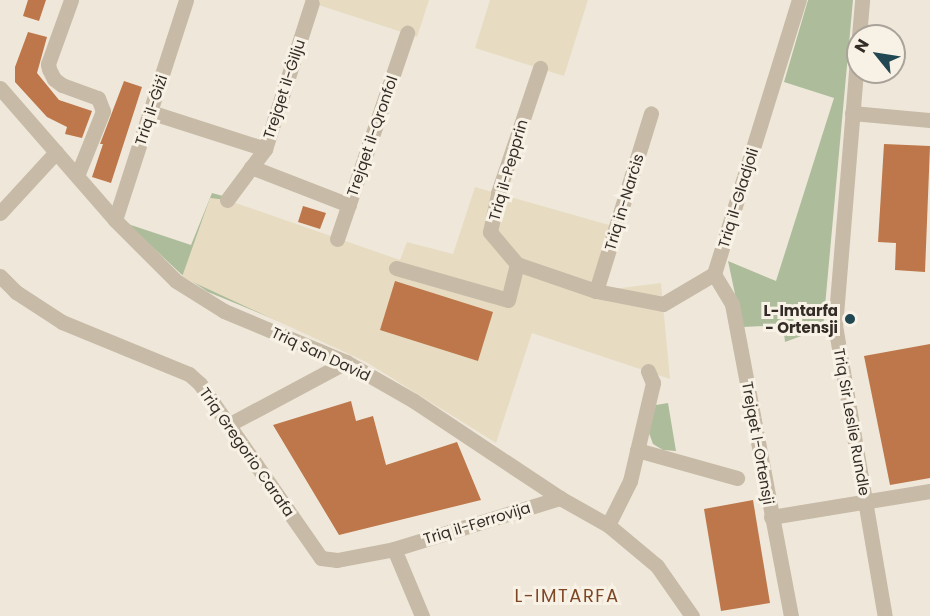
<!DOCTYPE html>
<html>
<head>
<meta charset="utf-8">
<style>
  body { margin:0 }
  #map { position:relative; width:930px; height:616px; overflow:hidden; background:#efe8da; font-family:Poppins,sans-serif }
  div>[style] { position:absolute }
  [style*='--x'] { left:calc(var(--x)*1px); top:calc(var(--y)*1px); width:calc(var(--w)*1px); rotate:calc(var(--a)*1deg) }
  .green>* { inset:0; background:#adbd9b }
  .plaza>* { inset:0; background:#e7dcc2 }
  .building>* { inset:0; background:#bd774a }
  .minor>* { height:15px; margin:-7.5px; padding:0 7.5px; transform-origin:7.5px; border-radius:7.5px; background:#c7baa7 }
  .dots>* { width:16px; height:16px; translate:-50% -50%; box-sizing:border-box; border:3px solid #f8f2e6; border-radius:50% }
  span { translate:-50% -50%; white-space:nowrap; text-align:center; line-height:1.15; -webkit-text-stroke:6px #f8f2e6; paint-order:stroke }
  .street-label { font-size:15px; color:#342d27 }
  .poi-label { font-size:15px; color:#342d27; font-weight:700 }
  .right { translate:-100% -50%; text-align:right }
  .quarter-label { font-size:18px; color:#7d4726; letter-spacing:1.5px }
  .north { position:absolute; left:846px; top:24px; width:60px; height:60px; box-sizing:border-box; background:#f8f2e6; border:2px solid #aaa39a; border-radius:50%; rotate:300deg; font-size:16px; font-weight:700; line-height:24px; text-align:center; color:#342d27 }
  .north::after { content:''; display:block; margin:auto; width:21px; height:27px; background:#204752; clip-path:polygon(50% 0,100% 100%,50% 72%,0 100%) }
</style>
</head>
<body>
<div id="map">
  <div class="green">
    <i style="clip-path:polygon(808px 0,853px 0,823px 328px,785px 342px,783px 325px,742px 327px,728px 261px,776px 281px,834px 98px,784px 82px)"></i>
    <i style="clip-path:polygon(212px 193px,223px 196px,351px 351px,208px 292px,181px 274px,128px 224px,191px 245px)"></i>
    <i style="clip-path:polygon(668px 403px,676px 451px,663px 450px,653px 444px,649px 433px,651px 414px,656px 405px)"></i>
  </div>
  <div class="plaza">
    <i style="clip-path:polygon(303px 0,429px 0,417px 37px)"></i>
    <i style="clip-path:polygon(490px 0,588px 0,564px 76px,475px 48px)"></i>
    <i style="clip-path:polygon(475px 187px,616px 227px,597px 291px,661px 283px,670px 379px,532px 333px,496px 443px,366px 362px,182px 277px,210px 198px,227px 200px,400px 260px,407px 242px,453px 254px)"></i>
  </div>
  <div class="building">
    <i style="clip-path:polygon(28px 0,46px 0,39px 21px,23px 16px)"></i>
    <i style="clip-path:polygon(28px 32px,47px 37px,37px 73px,59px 100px,92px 111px,82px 138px,65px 134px,67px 127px,47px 117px,15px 82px,15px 67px)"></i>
    <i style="clip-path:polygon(124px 81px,142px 87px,111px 183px,92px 177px,103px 144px,100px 144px)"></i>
    <i style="clip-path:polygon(884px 144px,930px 146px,925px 272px,895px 270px,896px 243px,878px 242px)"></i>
    <i style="clip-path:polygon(303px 206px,326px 213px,320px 229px,298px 222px)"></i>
    <i style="clip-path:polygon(395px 281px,493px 312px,478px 361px,380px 330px)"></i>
    <i style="clip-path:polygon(930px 344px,930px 478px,890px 485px,864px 356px)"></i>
    <i style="clip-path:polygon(351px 401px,356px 421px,373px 416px,386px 465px,457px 442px,481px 500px,339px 535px,273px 425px)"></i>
    <i style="clip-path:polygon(753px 500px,770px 603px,721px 611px,704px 509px)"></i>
  </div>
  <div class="minor">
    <i style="--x:71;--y:0;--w:68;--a:109.8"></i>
    <i style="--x:48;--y:64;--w:5;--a:79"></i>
    <i style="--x:49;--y:69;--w:11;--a:63"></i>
    <i style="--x:54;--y:79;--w:10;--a:37"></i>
    <i style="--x:62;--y:85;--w:38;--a:20"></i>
    <i style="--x:98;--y:98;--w:14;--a:69"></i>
    <i style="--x:103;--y:111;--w:70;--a:111.8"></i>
    <i style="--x:859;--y:36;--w:36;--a:-85"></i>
    <i style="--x:858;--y:47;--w:279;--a:94.7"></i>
    <i style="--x:835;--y:325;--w:295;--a:80.3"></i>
    <i style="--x:0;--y:88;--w:175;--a:48.9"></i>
    <i style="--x:115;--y:220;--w:86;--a:45"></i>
    <i style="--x:176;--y:281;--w:57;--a:32"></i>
    <i style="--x:224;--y:311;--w:132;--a:22.7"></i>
    <i style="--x:346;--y:362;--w:78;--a:29.8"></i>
    <i style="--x:414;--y:401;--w:175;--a:33.6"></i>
    <i style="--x:560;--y:498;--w:55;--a:29.4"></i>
    <i style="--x:608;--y:525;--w:64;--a:39.9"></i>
    <i style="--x:657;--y:566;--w:61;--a:55"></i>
    <i style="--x:150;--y:112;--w:121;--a:17.8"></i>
    <i style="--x:852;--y:113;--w:78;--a:5.1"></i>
    <i style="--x:251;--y:167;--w:105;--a:21.2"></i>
    <i style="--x:227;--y:200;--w:64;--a:-53.3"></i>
    <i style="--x:265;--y:149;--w:153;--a:-72.2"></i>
    <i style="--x:0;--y:213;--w:83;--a:-47.4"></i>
    <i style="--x:115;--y:220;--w:231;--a:-72.1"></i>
    <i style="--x:337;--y:239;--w:218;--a:-71.2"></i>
    <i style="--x:517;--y:264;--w:83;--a:18.9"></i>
    <i style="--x:596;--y:291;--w:68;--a:11"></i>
    <i style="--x:663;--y:304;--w:59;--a:-30.5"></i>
    <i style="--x:714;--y:274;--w:287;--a:-72.8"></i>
    <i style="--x:517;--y:264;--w:42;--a:-130.2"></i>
    <i style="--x:490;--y:232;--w:40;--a:-78"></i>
    <i style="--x:498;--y:193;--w:132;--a:-71.4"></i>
    <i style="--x:396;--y:268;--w:116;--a:15.9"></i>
    <i style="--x:508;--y:300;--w:37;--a:-76"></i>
    <i style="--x:714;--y:274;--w:35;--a:59"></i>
    <i style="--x:732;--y:304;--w:318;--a:79.3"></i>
    <i style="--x:0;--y:276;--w:23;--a:45"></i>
    <i style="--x:16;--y:292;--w:55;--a:33.1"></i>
    <i style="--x:62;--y:322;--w:137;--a:22.3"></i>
    <i style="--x:189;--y:374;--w:15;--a:42"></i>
    <i style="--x:200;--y:384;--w:212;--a:55.2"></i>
    <i style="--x:321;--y:558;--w:16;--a:7"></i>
    <i style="--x:337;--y:560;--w:58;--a:-10.9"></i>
    <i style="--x:394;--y:549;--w:174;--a:-17.1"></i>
    <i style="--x:596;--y:291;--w:186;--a:-72.8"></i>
    <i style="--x:228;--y:425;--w:134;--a:-28.1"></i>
    <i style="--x:637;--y:450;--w:104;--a:15.6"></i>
    <i style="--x:771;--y:517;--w:161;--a:-9.3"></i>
    <i style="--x:608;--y:525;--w:49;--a:-63.4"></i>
    <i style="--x:630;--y:481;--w:101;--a:-76.8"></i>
    <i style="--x:653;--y:383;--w:13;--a:-113"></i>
    <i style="--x:394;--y:549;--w:73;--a:67.3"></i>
  </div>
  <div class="dots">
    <i style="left:850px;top:319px;background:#204752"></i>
  </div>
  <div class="street-label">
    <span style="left:284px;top:89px;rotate:-72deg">Trejqet il-Ġilju</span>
    <span style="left:151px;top:110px;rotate:-72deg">Triq il-Ġiżi</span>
    <span style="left:372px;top:136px;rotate:-71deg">Trejqet il-Qronfol</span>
    <span style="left:508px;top:170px;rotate:-74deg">Triq il-Pepprin</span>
    <span style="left:738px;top:198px;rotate:-73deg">Triq il-Gladjoli</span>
    <span style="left:624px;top:202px;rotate:-73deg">Triq in-Narċis</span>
    <span style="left:321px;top:354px;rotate:25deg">Triq San David</span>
    <span style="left:852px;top:422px;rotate:80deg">Triq Sir Leslie Rundle</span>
    <span style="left:758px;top:443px;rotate:80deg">Trejqet l-Ortensji</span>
    <span style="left:247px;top:452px;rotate:55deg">Triq Gregorio Carafa</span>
    <span style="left:477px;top:523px;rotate:-17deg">Triq il-Ferrovija</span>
  </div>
  <div class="poi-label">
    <span class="right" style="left:838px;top:319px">L-Imtarfa<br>- Ortensji</span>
  </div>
  <div class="quarter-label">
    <span style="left:567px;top:596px">L-IMTARFA</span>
  </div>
  <div class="north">N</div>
</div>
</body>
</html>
